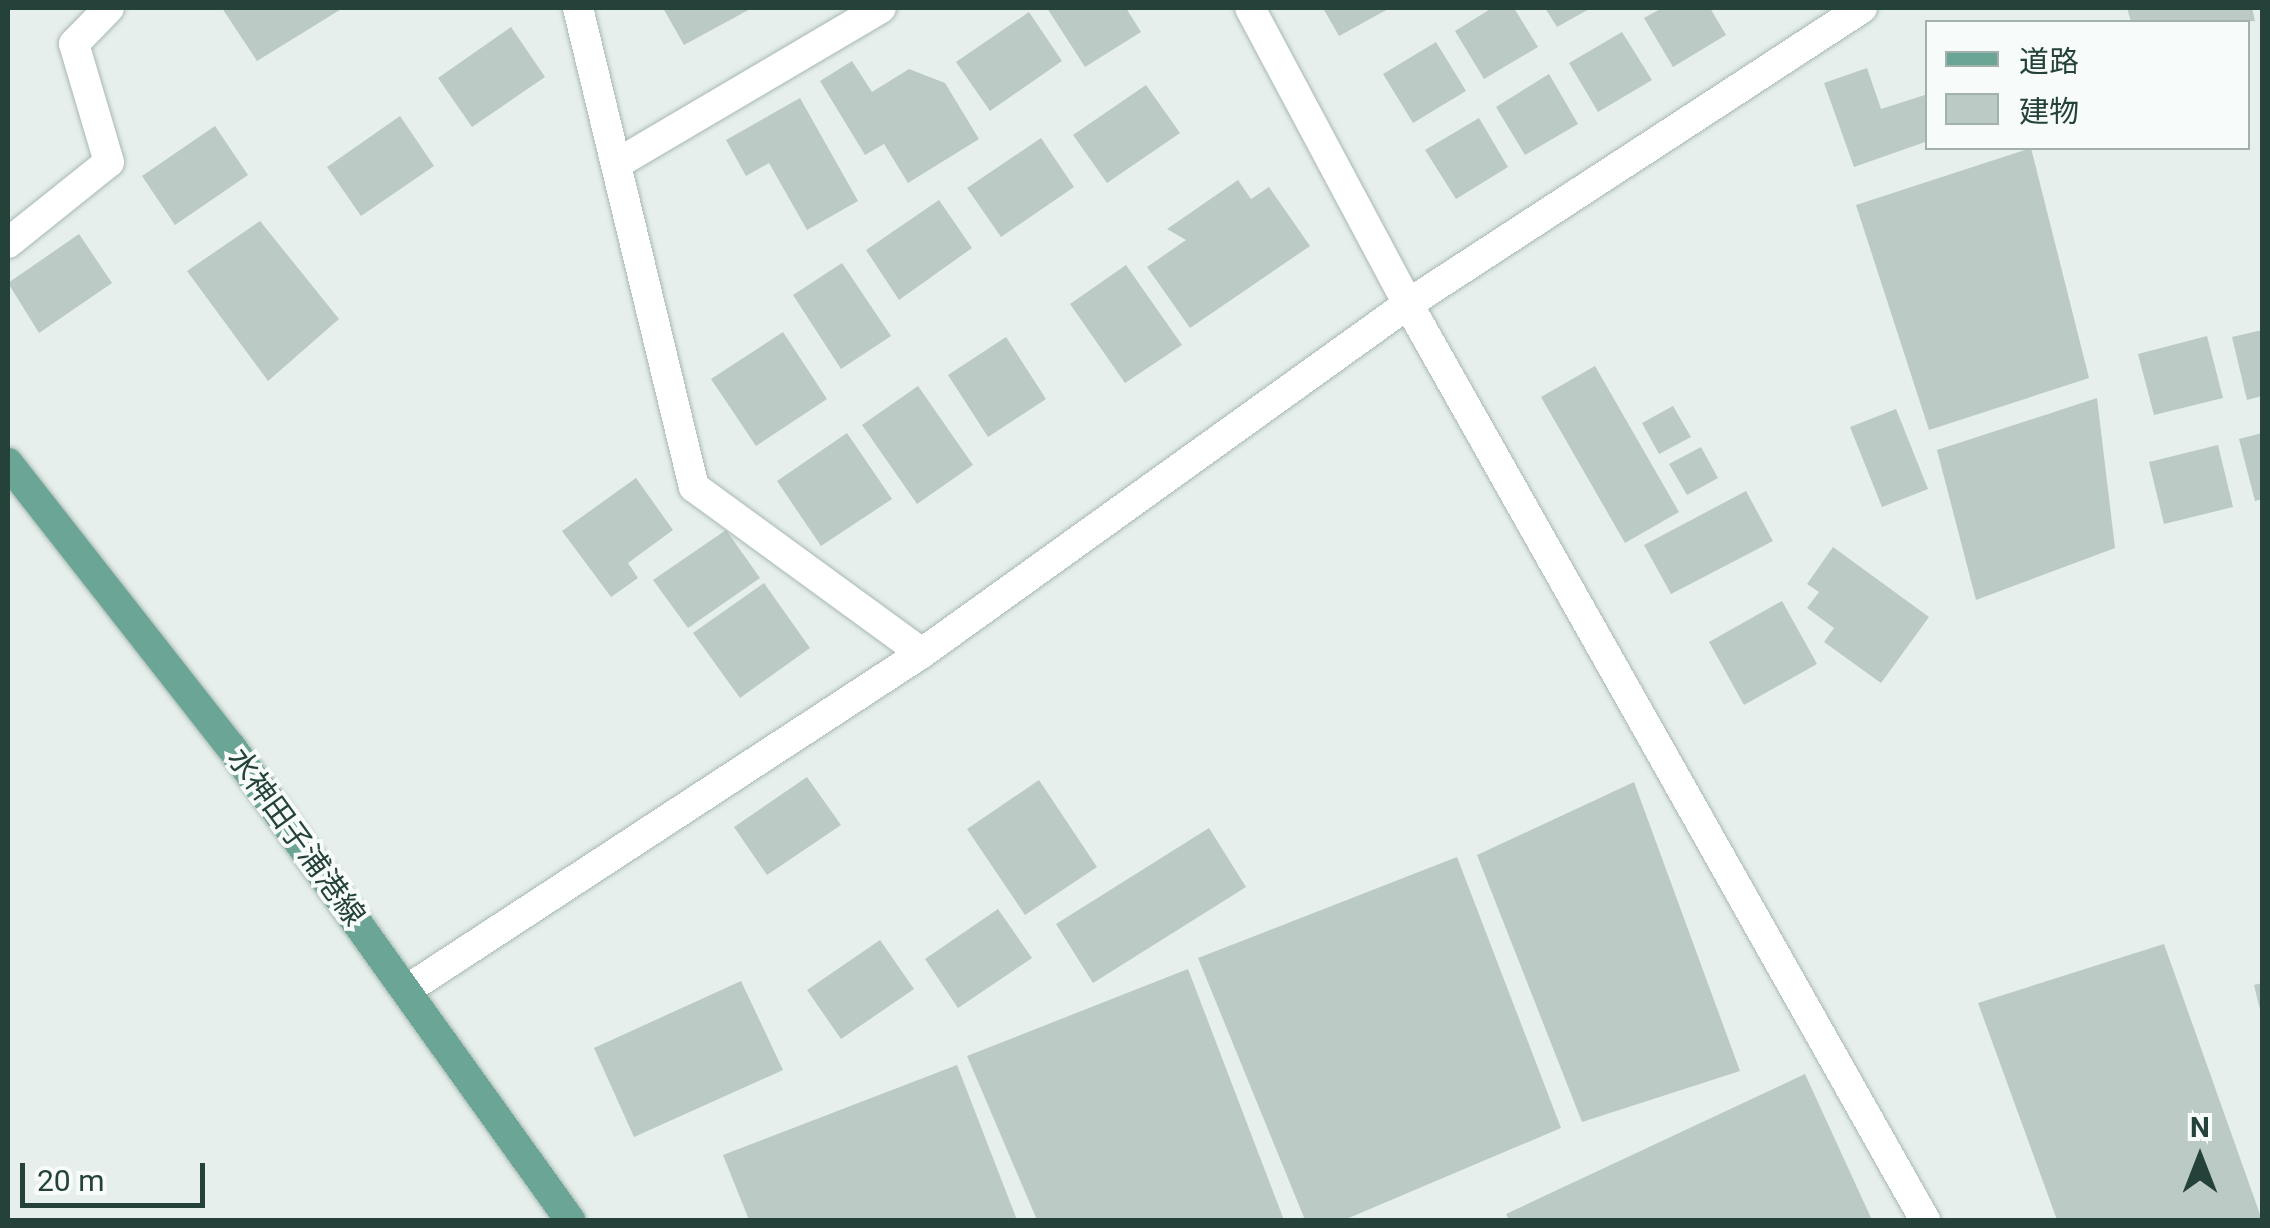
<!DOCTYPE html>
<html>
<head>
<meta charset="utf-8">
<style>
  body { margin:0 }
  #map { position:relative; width:2270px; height:1228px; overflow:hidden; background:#e6efeb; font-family:Roboto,"Noto Sans JP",sans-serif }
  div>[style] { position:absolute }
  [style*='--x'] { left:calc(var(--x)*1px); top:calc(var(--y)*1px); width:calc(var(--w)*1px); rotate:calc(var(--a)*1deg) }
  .building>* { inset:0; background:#bbcac4 }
  .roads { filter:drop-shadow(0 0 2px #a8b8b2) drop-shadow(0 0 2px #a8b8b2) }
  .minor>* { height:30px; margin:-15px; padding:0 15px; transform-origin:15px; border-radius:15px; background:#fff }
  .major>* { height:30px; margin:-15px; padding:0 15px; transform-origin:15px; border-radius:15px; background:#6aa596 }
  span { translate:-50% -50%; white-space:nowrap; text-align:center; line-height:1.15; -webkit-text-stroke:8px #f7fbf9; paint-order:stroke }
  .street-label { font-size:30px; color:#24423a }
  .frame { position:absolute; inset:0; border:10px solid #24423a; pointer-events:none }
  .legend { position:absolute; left:1925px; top:20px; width:325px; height:130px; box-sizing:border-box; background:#f7fbf9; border:2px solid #a3b1ad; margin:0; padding:12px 18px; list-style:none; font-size:30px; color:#24423a }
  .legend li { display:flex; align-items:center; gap:20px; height:50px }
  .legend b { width:50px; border:2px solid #a3b1ad }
  .north { position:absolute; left:2150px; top:1108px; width:100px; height:100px; -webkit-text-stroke:8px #f7fbf9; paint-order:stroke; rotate:0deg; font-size:28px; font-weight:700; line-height:40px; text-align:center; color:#24423a }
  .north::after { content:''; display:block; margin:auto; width:35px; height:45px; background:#24423a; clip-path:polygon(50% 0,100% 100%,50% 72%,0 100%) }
  .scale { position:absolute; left:20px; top:1163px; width:185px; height:45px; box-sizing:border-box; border:5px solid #24423a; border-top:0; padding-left:12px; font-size:30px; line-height:35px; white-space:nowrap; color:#24423a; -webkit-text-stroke:8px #f7fbf9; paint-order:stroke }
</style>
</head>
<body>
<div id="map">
  <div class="building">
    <i style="clip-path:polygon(222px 8px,343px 8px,257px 61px)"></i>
    <i style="clip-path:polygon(663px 8px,752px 8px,684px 45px)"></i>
    <i style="clip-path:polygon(1047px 8px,1126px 8px,1141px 32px,1085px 67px)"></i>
    <i style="clip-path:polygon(1323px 8px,1390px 8px,1339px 36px)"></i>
    <i style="clip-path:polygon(1492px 8px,1514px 8px,1538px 47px,1484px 79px,1455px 31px)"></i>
    <i style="clip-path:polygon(1545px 8px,1591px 8px,1557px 27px)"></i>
    <i style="clip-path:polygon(1662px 8px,1710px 8px,1726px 35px,1673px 67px,1644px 18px)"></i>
    <i style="clip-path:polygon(2127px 8px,2252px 8px,2255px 21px,2131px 22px)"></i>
    <i style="clip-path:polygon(1029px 12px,1062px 61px,990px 111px,956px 62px)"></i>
    <i style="clip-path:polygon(511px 27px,545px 77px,472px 127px,438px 78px)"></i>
    <i style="clip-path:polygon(1622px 32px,1652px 80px,1598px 112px,1569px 63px)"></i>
    <i style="clip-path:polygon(1436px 42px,1466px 91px,1413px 123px,1383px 74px)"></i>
    <i style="clip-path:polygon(852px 61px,872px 92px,909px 69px,945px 83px,979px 139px,908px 183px,884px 144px,865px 155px,820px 81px)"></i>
    <i style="clip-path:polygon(1867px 68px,1881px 109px,1928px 94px,1928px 141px,1854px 167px,1824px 83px)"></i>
    <i style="clip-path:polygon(1549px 74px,1578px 124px,1525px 155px,1496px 107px)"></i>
    <i style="clip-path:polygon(1146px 85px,1180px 133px,1107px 183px,1073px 135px)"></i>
    <i style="clip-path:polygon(800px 98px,858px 201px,807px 230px,769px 163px,746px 176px,726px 140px)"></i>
    <i style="clip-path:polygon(400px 116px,434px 166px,361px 216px,327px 167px)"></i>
    <i style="clip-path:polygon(1479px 118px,1508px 167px,1456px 199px,1425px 150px)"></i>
    <i style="clip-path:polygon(215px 126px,248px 175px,175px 225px,142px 176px)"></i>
    <i style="clip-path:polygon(1041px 138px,1074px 187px,1001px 237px,967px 188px)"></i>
    <i style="clip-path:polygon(2031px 148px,2089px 378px,1929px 430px,1856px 205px)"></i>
    <i style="clip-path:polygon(1238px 180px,1251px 199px,1269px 187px,1310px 246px,1190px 328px,1147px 267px,1186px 240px,1167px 229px)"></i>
    <i style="clip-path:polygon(939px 200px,972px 248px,899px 300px,866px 250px)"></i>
    <i style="clip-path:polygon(260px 221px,339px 319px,268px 381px,187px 271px)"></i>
    <i style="clip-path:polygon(79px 234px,112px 283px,39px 333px,8px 283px)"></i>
    <i style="clip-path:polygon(842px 263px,891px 336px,841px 369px,793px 295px)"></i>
    <i style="clip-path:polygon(1126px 265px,1182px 345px,1125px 383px,1070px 304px)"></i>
    <i style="clip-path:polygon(2262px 330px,2262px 396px,2247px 400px,2232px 337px)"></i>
    <i style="clip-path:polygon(783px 332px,827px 399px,756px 446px,711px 379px)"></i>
    <i style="clip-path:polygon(2207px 336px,2223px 398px,2154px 415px,2138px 354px)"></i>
    <i style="clip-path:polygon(1006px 337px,1046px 399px,988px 437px,948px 375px)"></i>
    <i style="clip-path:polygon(1595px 366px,1679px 512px,1625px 543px,1541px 397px)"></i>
    <i style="clip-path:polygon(918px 386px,973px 465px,917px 504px,862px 425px)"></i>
    <i style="clip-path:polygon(2097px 398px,2115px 548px,1976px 600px,1937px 450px)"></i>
    <i style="clip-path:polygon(1673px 406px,1691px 437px,1659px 454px,1642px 423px)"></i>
    <i style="clip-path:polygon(1896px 409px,1928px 489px,1882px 507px,1850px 427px)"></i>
    <i style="clip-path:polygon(847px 433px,892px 499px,821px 546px,777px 481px)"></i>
    <i style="clip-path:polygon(2262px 433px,2262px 499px,2255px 501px,2239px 439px)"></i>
    <i style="clip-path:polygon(2218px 445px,2233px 507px,2164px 524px,2149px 462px)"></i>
    <i style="clip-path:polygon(1701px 447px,1718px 478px,1687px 495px,1669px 464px)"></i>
    <i style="clip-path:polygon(636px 478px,673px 530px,628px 563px,638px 578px,611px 597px,562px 531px)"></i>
    <i style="clip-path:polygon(1746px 491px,1773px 541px,1671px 594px,1644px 545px)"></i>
    <i style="clip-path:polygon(726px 530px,760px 578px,688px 628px,653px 580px)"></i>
    <i style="clip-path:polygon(1833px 547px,1929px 617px,1881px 683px,1824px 642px,1834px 628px,1807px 608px,1819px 592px,1807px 584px)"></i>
    <i style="clip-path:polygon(764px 583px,810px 648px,740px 698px,693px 633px)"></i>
    <i style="clip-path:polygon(1782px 601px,1817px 664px,1744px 705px,1709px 642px)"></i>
    <i style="clip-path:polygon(807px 777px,841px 825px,767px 875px,734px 827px)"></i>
    <i style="clip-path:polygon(1039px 780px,1097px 867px,1025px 915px,967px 829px)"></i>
    <i style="clip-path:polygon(1634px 782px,1740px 1071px,1582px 1122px,1477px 855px)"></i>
    <i style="clip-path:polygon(1209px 828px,1246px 887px,1093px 983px,1056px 924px)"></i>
    <i style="clip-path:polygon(1457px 857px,1561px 1128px,1344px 1220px,1305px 1220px,1198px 958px)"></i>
    <i style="clip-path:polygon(998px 909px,1032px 958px,958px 1008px,925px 959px)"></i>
    <i style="clip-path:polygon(880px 940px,914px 989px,841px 1039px,807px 990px)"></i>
    <i style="clip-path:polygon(2164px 944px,2262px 1220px,2057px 1220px,1978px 1003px)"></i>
    <i style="clip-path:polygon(1188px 969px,1284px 1220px,1037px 1220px,967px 1056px)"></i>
    <i style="clip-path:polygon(741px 981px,783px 1070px,634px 1137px,594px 1048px)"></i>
    <i style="clip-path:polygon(2262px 983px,2262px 1014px,2261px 1014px,2254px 985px)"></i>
    <i style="clip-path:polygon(957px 1065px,1017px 1220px,749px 1220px,723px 1155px)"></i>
    <i style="clip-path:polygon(1805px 1074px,1872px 1220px,1509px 1220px,1506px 1214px)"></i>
  </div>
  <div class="roads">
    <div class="minor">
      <i style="--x:578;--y:8;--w:493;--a:76.4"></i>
      <i style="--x:694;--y:487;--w:282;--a:36.1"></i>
      <i style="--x:1250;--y:8;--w:336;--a:61.9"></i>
      <i style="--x:1408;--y:304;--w:1052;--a:60.56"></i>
      <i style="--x:618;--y:163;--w:305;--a:-30.5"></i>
      <i style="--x:8;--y:243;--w:129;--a:-38.7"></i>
      <i style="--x:109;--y:162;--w:123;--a:-106.5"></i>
      <i style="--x:74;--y:44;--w:50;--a:-45.8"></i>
      <i style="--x:408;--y:989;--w:614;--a:-33.17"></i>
      <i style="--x:922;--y:653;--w:598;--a:-35.68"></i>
      <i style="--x:1408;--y:304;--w:542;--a:-33.1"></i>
    </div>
    <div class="major">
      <i style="--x:8;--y:463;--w:361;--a:51.9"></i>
      <i style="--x:231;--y:747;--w:582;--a:54.37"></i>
    </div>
  </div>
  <div class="street-label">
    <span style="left:296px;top:837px;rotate:54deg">水神田子浦港線</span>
  </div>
  <div class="frame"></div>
  <ul class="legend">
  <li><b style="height:12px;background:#6aa596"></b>道路</li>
  <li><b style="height:28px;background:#bbcac4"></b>建物</li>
  </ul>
  <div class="north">N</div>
  <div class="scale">20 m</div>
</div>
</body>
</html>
